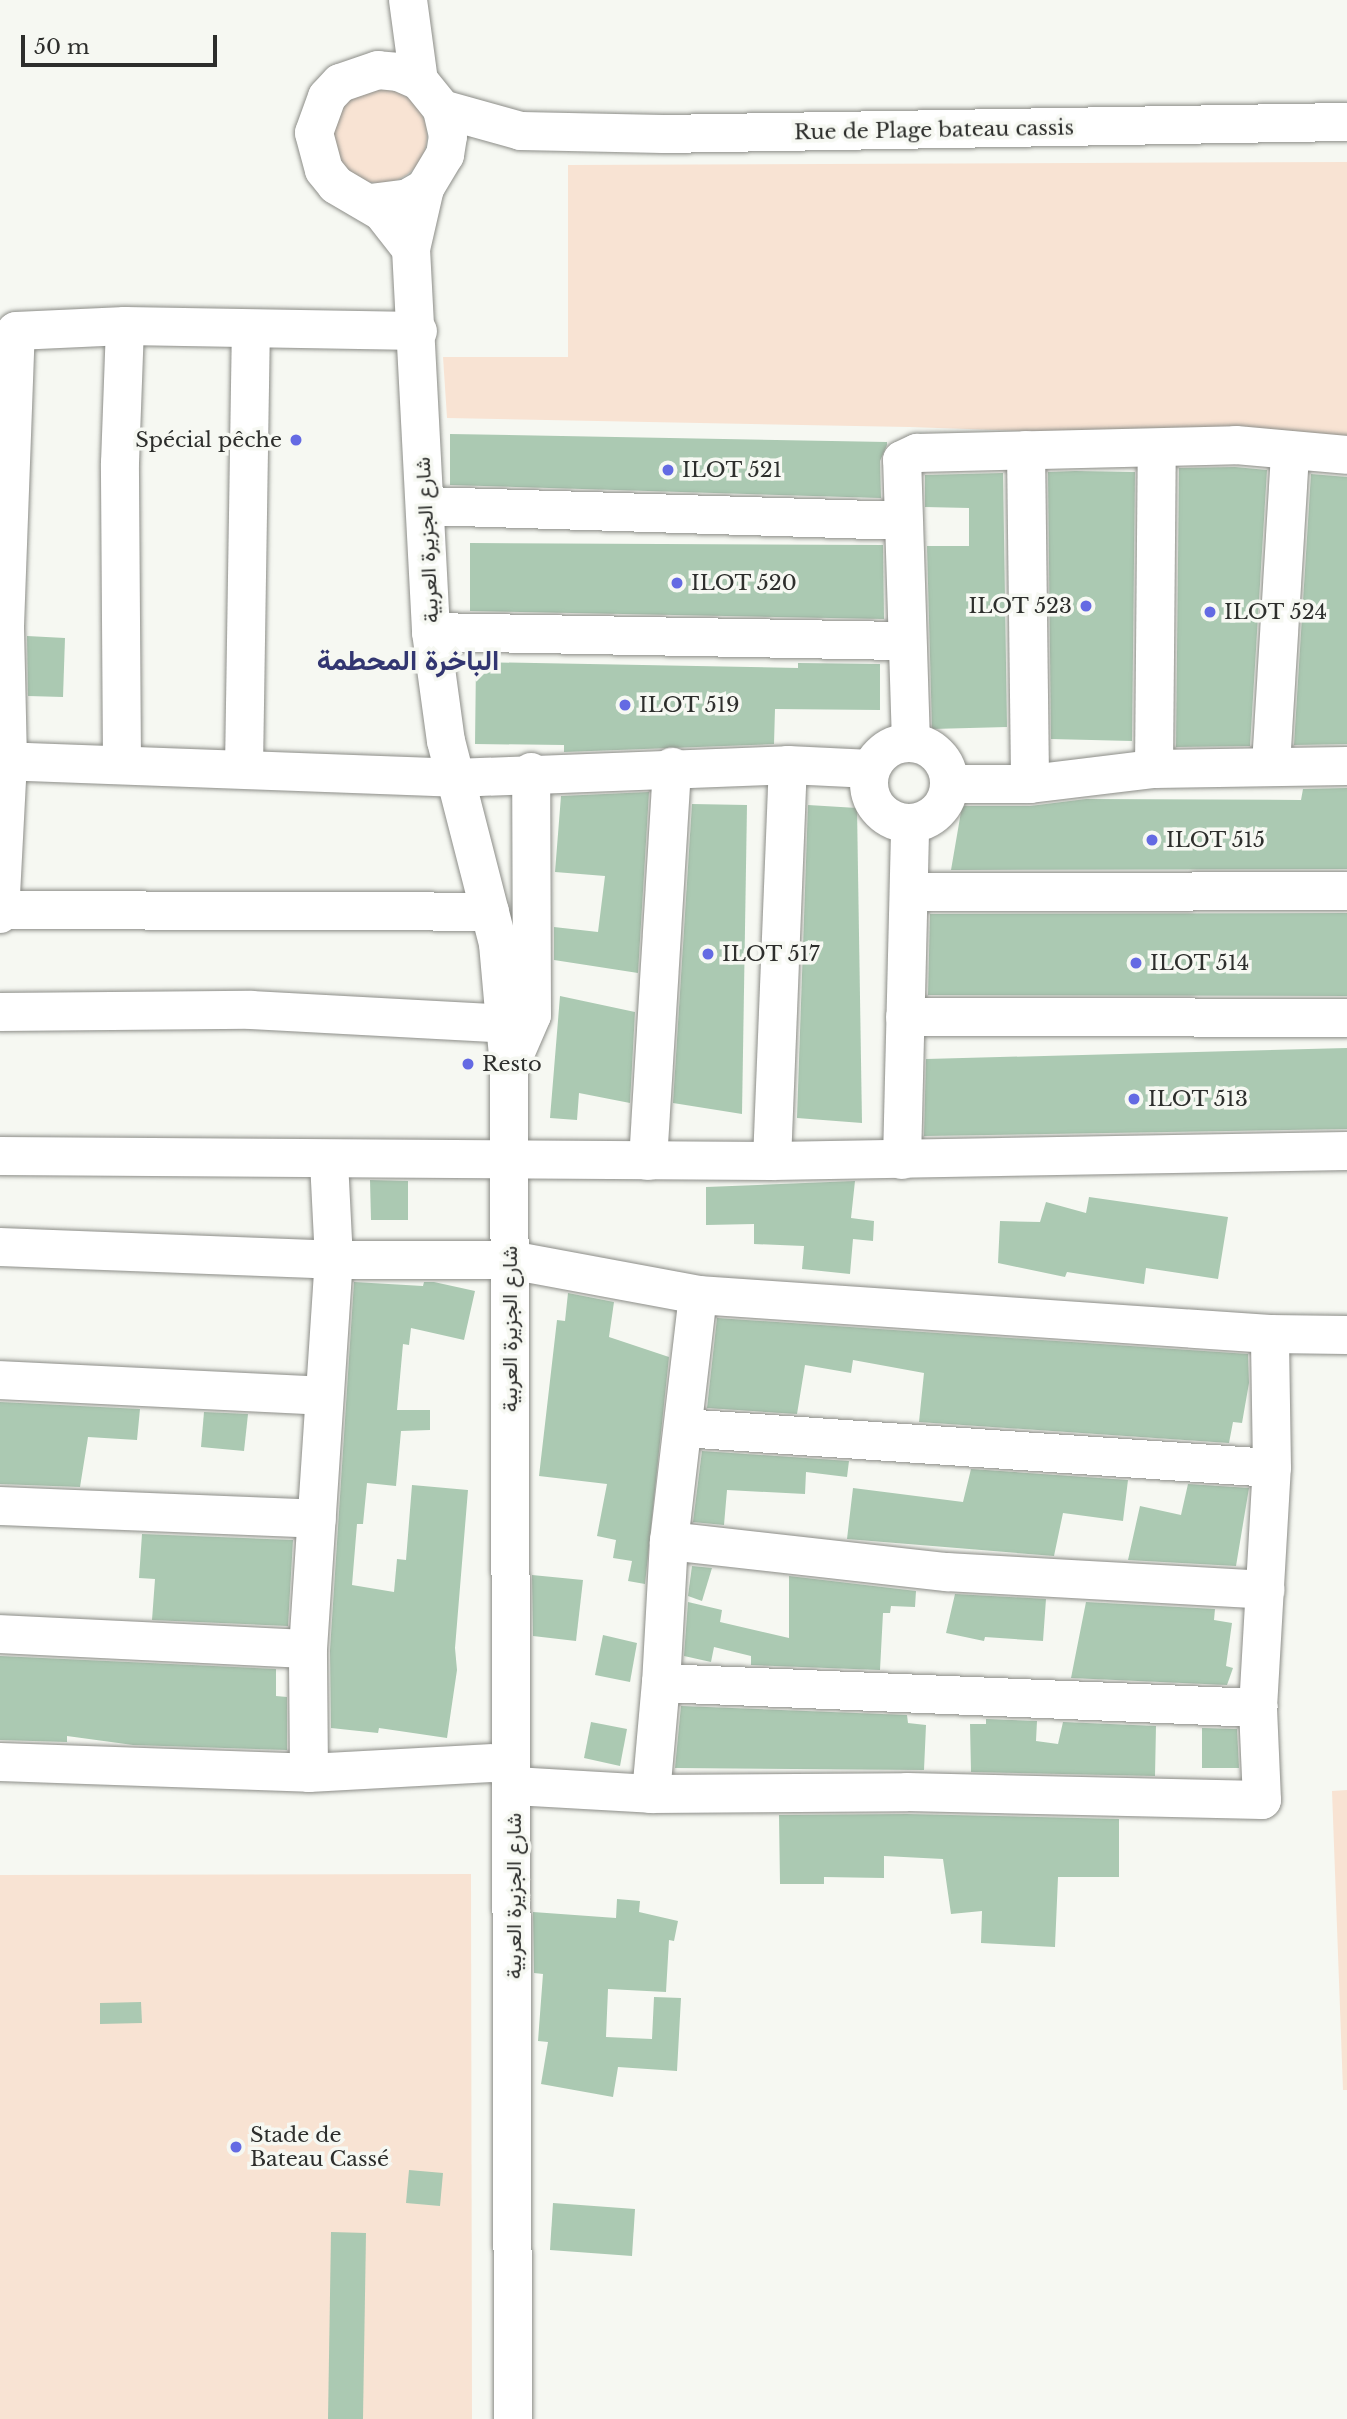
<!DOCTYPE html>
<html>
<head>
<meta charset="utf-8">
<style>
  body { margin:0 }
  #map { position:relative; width:1347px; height:2419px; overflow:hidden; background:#f6f8f2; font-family:"Libre Baskerville",Vazirmatn,serif }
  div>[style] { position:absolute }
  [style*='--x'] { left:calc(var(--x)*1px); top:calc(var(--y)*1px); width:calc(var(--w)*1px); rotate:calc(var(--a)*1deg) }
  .green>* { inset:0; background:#f8e3d3 }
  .round { border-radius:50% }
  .building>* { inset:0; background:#abc9b2 }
  .roads { filter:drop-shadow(0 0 2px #8c8d88) drop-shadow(0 0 2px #8c8d88) }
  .minor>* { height:38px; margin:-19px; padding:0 19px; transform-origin:19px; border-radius:19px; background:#fff }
  .minor>.ring { margin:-19px; padding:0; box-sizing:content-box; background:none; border:38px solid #fff; border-radius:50% }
  .dots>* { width:19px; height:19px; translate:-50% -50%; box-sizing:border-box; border:4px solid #f6f8f2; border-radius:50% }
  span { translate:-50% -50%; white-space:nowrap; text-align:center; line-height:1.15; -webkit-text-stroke:7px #f6f8f2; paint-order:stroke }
  .street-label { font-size:21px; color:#2d2e2c }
  .poi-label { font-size:21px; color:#2d2e2c }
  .right { translate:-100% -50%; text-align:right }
  .left { translate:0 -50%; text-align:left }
  .district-label { font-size:28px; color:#323671; font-weight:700 }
  .scale { position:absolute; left:21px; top:35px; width:196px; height:32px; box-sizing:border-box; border:4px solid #2d2e2c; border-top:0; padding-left:9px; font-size:21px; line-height:24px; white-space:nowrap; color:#2d2e2c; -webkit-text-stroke:5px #f6f8f2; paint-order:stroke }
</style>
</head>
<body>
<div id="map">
  <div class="green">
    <i class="round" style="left:333px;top:89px;width:94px;height:94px"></i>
    <i style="clip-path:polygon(1347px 162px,1347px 442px,909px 427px,447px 418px,443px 357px,568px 357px,568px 165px)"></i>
    <i style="clip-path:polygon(1347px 1790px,1347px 2090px,1343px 2090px,1332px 1791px)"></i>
    <i style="clip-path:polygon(471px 1874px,472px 2419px,0 2419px,0 1875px)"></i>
  </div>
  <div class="building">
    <i style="clip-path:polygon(450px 434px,887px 442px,887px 445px,880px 461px,881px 498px,450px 485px)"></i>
    <i style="clip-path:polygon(1235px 467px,1267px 470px,1250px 746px,1176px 747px,1179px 468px)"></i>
    <i style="clip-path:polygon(1075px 471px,1135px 472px,1132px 741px,1051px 739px,1048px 472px)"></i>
    <i style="clip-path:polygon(1003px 473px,1007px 727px,932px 729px,927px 546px,969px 546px,969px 508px,925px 507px,925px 475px)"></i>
    <i style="clip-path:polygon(1311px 474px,1347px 477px,1347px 744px,1294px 745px)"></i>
    <i style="clip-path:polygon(470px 543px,883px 545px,884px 619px,470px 611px)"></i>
    <i style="clip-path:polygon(27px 636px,65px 638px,63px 697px,28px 696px)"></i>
    <i style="clip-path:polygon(476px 662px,798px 668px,798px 663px,880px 664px,880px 710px,775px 709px,774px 744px,564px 752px,564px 745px,475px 744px)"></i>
    <i style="clip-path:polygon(1347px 788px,1347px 869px,951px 870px,962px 806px,1030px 806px,1086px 799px,1301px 800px,1303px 789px)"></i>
    <i style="clip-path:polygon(649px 792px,638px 973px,554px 960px,554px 927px,598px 932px,605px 876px,555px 872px,561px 796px)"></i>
    <i style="clip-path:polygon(692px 804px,747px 805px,742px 1114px,673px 1103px)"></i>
    <i style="clip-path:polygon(808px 805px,857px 808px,862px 1123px,797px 1118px)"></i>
    <i style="clip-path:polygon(1347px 913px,1347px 996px,928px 995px,930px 914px)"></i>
    <i style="clip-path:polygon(560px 996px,635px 1012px,630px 1103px,579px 1093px,577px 1120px,550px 1118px)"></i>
    <i style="clip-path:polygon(1347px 1048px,1347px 1129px,924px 1136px,926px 1059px)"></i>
    <i style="clip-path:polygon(370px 1180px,408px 1181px,408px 1220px,371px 1220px)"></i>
    <i style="clip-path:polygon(855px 1181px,851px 1218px,874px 1221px,873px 1241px,853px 1239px,850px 1274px,802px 1269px,804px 1246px,754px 1244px,754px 1224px,706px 1225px,706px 1187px)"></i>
    <i style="clip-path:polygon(1089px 1197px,1228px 1217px,1218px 1279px,1146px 1268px,1144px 1284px,1067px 1272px,1065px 1277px,998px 1263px,1000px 1221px,1040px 1222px,1046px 1202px,1086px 1213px)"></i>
    <i style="clip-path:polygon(354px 1282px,423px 1286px,424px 1282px,434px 1282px,475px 1291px,464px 1340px,411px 1328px,409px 1345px,403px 1344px,397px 1410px,430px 1410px,430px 1430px,401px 1431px,396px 1486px,367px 1483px,363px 1524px,357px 1524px,352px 1585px,394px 1592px,397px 1559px,406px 1560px,412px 1485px,468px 1490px,455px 1648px,457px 1670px,447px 1738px,379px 1728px,378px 1733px,331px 1728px,330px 1650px)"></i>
    <i style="clip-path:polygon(568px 1293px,614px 1302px,609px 1337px,669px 1357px,645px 1584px,628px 1581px,632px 1561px,613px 1558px,616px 1540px,597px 1536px,607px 1484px,539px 1476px,557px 1320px,565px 1321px)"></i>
    <i style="clip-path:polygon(717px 1318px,1248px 1354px,1249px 1383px,1242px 1423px,1233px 1422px,1229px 1443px,919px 1422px,924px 1373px,853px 1360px,851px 1373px,805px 1365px,797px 1414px,707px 1408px)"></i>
    <i style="clip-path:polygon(0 1402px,140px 1409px,137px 1440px,88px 1437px,80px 1487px,0 1484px)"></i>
    <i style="clip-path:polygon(204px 1412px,248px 1414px,244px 1451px,201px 1447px)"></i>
    <i style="clip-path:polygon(702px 1451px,849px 1461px,847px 1477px,806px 1472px,805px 1494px,727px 1490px,724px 1525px,693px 1522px)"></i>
    <i style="clip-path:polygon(971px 1469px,1128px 1480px,1123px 1521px,1063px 1513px,1054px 1556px,847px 1539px,853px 1488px,963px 1502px)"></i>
    <i style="clip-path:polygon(1188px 1484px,1249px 1488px,1236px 1566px,1128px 1560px,1140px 1506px,1181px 1515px)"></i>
    <i style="clip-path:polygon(142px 1534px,293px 1540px,288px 1626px,152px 1620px,155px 1579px,139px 1578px)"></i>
    <i style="clip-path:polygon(692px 1566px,712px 1568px,702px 1601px,688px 1596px)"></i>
    <i style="clip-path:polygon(532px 1575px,583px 1580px,576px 1641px,533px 1636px)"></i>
    <i style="clip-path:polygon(789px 1576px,916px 1591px,915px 1607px,891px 1606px,890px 1613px,883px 1613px,880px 1670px,751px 1665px,751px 1656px,714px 1647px,711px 1662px,684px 1656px,688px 1602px,722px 1610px,720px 1622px,789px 1638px)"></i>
    <i style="clip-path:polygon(955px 1594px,1046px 1599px,1043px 1641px,985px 1637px,984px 1641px,946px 1633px)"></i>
    <i style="clip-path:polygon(1086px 1602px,1215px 1609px,1214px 1620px,1232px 1623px,1226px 1666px,1233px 1668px,1227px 1685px,1071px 1678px)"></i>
    <i style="clip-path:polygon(603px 1635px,637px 1643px,630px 1682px,595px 1675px)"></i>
    <i style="clip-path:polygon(0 1656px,276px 1669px,276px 1696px,287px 1697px,287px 1750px,133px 1745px,67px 1736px,67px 1742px,0 1740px)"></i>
    <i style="clip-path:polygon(681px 1706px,907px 1715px,908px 1723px,926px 1725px,924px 1770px,675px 1768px)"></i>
    <i style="clip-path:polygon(986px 1719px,1037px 1721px,1036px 1741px,1058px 1744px,1063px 1722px,1156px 1726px,1155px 1776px,971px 1772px,970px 1724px,986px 1724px)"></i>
    <i style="clip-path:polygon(591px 1722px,627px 1729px,620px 1766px,584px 1758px)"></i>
    <i style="clip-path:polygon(1202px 1728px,1237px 1729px,1239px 1768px,1202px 1768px)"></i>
    <i style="clip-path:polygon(907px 1814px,1119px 1819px,1119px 1877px,1058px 1877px,1055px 1947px,981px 1943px,982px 1911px,951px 1914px,943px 1859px,884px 1856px,884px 1878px,824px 1877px,824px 1884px,780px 1884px,779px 1815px)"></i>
    <i style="clip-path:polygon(617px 1899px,640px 1901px,639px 1912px,678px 1921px,674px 1941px,669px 1940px,666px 1992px,608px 1989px,606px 2037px,652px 2039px,654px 1997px,681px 1998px,677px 2071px,618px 2067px,613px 2097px,541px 2084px,548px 2042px,538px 2041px,543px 1974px,534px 1973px,533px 1912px,616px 1918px)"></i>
    <i style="clip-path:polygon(141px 2002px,142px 2023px,100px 2024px,100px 2003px)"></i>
    <i style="clip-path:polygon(409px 2170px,443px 2173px,440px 2206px,406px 2203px)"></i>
    <i style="clip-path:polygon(553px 2203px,635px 2209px,632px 2256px,550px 2250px)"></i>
    <i style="clip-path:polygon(331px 2232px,366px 2233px,363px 2419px,328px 2419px)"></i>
  </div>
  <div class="roads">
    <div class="minor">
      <i style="--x:408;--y:0;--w:82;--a:82.3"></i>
      <i style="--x:442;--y:109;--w:82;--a:15.6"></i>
      <i style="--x:521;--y:131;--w:142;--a:1.2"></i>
      <i style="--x:663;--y:134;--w:684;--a:-1.01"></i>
      <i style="--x:425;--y:188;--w:63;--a:102.9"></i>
      <i style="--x:411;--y:249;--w:384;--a:87"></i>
      <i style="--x:431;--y:632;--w:110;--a:82.2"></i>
      <i style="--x:446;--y:741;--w:210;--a:75.6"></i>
      <i style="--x:498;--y:944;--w:123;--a:84.9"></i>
      <i style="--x:509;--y:1067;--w:1352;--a:89.83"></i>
      <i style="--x:370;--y:203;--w:38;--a:-7"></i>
      <i style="--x:408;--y:198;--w:20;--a:-30"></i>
      <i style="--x:425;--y:188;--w:39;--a:-59"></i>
      <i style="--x:445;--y:155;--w:19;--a:-81"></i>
      <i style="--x:448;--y:136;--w:28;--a:-103"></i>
      <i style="--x:442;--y:109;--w:36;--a:-129"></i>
      <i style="--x:419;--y:81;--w:22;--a:-156"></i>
      <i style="--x:399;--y:72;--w:21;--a:-175"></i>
      <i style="--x:378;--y:70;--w:40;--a:161.1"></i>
      <i style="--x:340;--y:83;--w:19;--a:133"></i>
      <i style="--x:327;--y:97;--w:38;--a:110"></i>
      <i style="--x:314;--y:133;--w:38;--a:75"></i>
      <i style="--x:324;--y:170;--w:19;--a:51"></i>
      <i style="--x:336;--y:185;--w:53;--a:30.4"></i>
      <i style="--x:382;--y:212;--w:47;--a:51.9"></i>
      <i style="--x:1026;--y:450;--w:334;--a:89.3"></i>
      <i style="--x:427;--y:506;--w:476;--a:1.8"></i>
      <i style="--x:431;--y:632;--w:475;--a:1.1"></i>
      <i class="ring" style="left:869px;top:743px;width:42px;height:42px"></i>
      <i style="--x:911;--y:743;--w:283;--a:-91.8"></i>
      <i style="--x:902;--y:460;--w:17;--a:-25"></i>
      <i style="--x:917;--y:453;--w:319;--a:-1.4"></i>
      <i style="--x:1236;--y:445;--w:111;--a:5.1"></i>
      <i style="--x:0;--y:761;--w:455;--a:2.1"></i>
      <i style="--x:455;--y:778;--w:333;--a:-2.2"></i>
      <i style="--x:788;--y:765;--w:83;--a:2.8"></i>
      <i style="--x:122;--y:763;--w:300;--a:-90.4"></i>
      <i style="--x:120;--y:463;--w:137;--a:-87.9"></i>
      <i style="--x:1271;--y:765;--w:315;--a:-86.5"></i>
      <i style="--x:244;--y:768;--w:437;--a:-89.1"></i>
      <i style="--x:1154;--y:769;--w:320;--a:-89.5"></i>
      <i style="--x:950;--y:784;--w:80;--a:0"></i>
      <i style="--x:1030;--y:784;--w:125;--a:-6.9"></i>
      <i style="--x:1154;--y:769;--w:193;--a:-0.9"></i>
      <i style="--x:910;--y:892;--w:437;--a:-0.1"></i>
      <i style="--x:0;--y:910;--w:490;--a:0.2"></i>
      <i style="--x:0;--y:914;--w:153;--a:-87"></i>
      <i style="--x:8;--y:761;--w:135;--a:-91.3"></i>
      <i style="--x:5;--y:626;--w:295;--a:-87.9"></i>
      <i style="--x:16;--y:331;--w:109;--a:-2.6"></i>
      <i style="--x:125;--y:326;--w:293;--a:1"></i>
      <i style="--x:0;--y:1012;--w:251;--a:-0.5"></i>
      <i style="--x:251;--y:1010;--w:255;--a:3.1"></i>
      <i style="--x:905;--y:1017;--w:442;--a:0.1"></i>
      <i style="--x:513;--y:1059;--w:48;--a:-66.6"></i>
      <i style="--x:532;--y:1015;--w:243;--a:-90.2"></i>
      <i style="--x:0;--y:1156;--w:772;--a:0.37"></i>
      <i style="--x:772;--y:1161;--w:575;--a:-1"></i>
      <i style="--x:902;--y:1160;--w:336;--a:-88.6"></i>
      <i style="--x:648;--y:1161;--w:395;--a:-86.5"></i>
      <i style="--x:772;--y:1161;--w:396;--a:-87.7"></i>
      <i style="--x:0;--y:1247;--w:334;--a:2.2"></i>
      <i style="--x:334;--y:1260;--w:176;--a:0"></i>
      <i style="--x:510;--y:1260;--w:191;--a:10.5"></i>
      <i style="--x:698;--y:1295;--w:573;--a:3.9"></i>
      <i style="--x:1270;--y:1334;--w:77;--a:0.7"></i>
      <i style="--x:698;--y:1295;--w:248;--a:96.7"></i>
      <i style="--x:669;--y:1541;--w:142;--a:93.2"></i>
      <i style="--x:661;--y:1683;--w:598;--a:2.4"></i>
      <i style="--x:0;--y:1380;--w:324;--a:2.8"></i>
      <i style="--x:683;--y:1428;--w:590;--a:3.89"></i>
      <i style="--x:0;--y:1506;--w:317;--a:2.3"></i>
      <i style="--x:669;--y:1541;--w:280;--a:6.4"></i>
      <i style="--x:947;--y:1572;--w:319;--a:3.2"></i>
      <i style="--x:0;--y:1634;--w:308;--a:2.8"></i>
      <i style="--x:0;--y:1762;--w:309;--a:2"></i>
      <i style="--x:309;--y:1773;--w:202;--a:-3.1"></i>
      <i style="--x:309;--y:1773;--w:124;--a:-90.5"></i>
      <i style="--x:308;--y:1649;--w:390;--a:-86.2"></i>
      <i style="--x:334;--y:1260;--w:99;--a:-92.9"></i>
      <i style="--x:514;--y:1786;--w:137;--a:3.3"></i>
      <i style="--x:651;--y:1794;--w:256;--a:-0.4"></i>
      <i style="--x:907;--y:1792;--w:355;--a:1.3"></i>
      <i style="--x:1262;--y:1800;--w:92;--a:-92.5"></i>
      <i style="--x:1258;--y:1708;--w:240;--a:-86.7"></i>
      <i style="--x:1272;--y:1468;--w:134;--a:-90.9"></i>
      <i style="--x:651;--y:1794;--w:111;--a:-84.9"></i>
    </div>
  </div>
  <div class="dots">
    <i style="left:296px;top:440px;background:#646ae3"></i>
    <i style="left:668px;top:470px;background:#646ae3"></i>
    <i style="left:677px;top:583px;background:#646ae3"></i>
    <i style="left:1086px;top:606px;background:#646ae3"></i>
    <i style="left:1210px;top:612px;background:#646ae3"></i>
    <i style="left:625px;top:705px;background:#646ae3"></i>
    <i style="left:1152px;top:840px;background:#646ae3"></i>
    <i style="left:708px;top:954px;background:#646ae3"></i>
    <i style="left:1136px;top:963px;background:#646ae3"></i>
    <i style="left:468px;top:1064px;background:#646ae3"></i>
    <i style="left:1134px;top:1099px;background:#646ae3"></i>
    <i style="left:236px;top:2147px;background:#646ae3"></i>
  </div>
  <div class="street-label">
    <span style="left:934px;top:130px;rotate:-1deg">Rue de Plage bateau cassis</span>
    <span style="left:427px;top:540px;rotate:-93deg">شارع الجزيرة العربية</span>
    <span style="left:510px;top:1329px;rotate:-90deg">شارع الجزيرة العربية</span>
    <span style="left:514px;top:1896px;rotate:-90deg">شارع الجزيرة العربية</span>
  </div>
  <div class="poi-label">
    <span class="right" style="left:282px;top:440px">Spécial pêche</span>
    <span class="left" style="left:682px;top:470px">ILOT 521</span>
    <span class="left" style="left:691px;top:583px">ILOT 520</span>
    <span class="right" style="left:1072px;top:606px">ILOT 523</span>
    <span class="left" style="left:1224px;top:612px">ILOT 524</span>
    <span class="left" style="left:639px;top:705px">ILOT 519</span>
    <span class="left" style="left:1166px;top:840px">ILOT 515</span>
    <span class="left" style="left:722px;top:954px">ILOT 517</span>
    <span class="left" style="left:1150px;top:963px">ILOT 514</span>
    <span class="left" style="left:482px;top:1064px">Resto</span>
    <span class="left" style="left:1148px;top:1099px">ILOT 513</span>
    <span class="left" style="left:250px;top:2147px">Stade de<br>Bateau Cassé</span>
  </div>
  <div class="district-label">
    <span style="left:408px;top:661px">الباخرة المحطمة</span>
  </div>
  <div class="scale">50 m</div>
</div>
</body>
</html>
